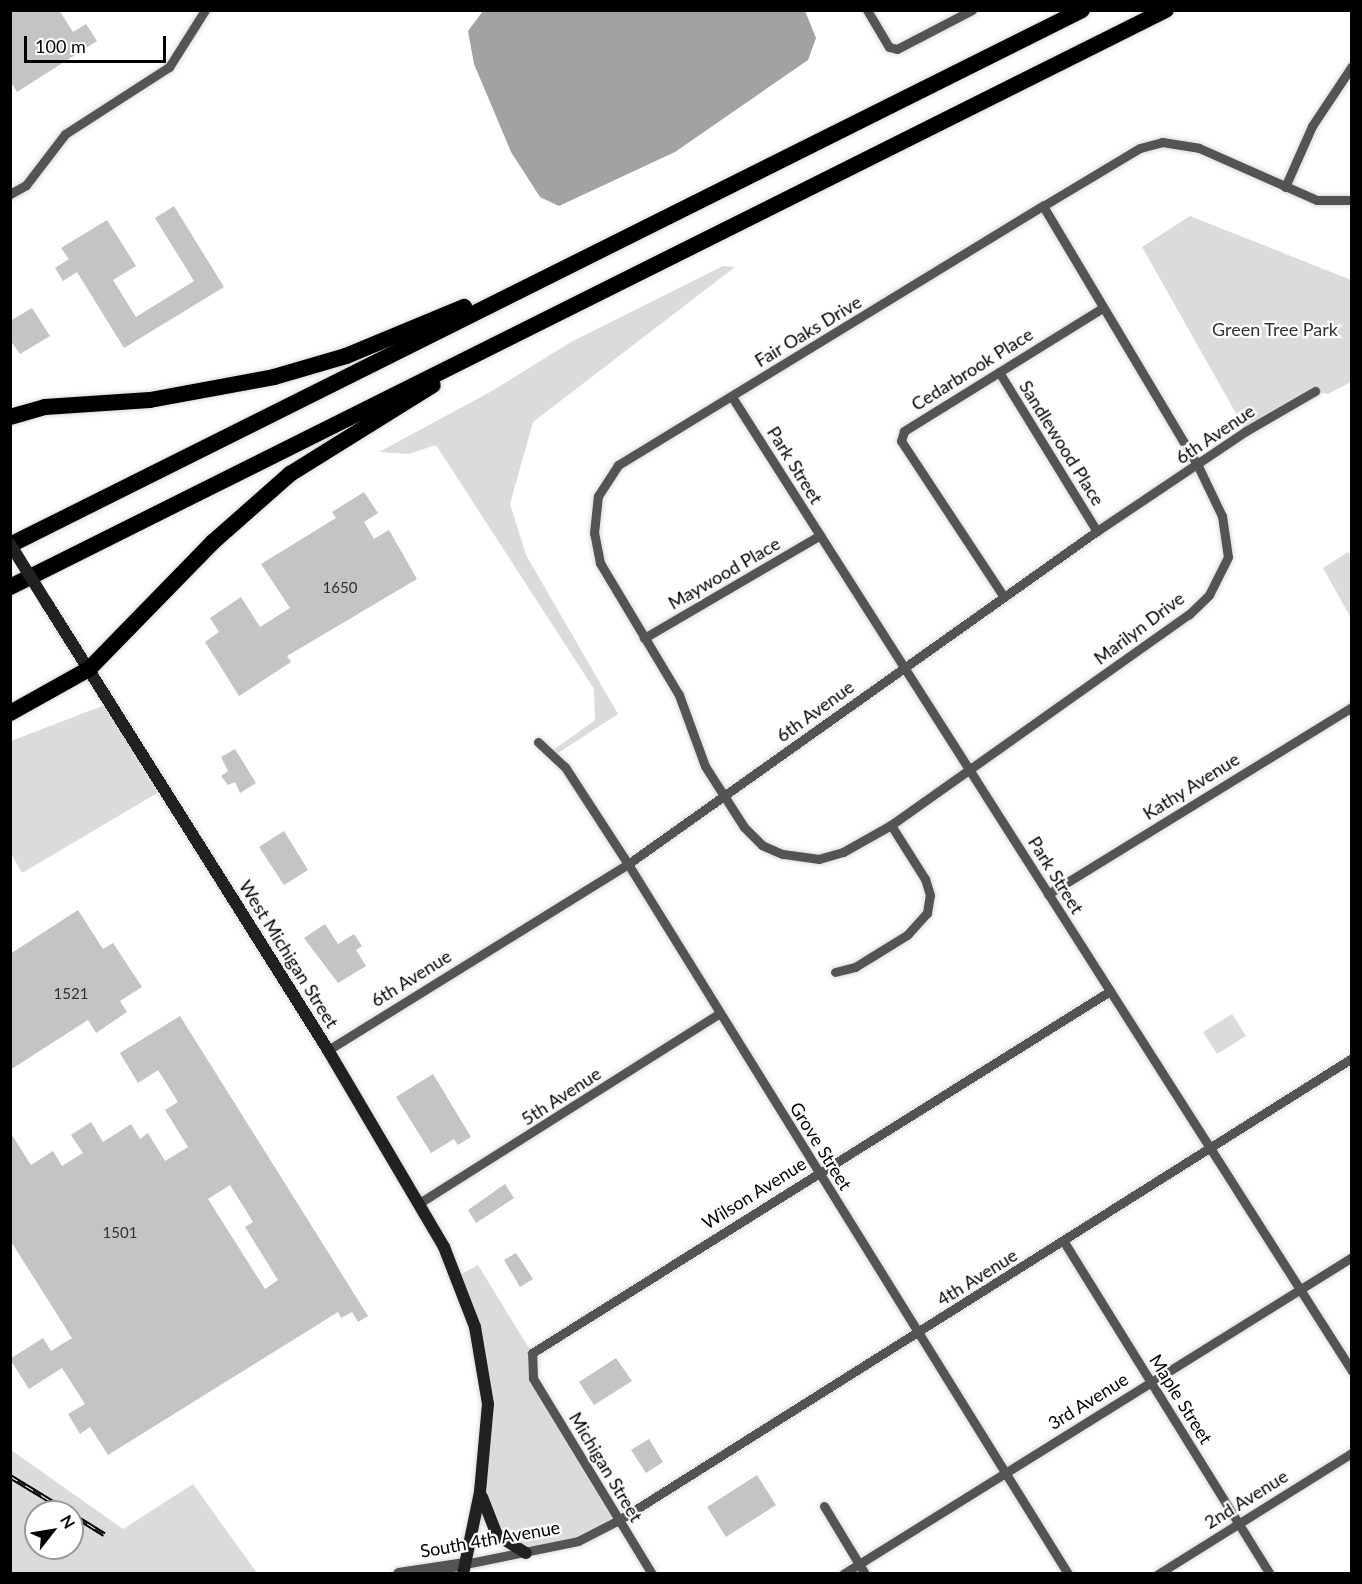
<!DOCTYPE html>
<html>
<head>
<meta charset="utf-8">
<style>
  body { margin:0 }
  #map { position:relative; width:1362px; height:1584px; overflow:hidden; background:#fff; font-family:Lato,sans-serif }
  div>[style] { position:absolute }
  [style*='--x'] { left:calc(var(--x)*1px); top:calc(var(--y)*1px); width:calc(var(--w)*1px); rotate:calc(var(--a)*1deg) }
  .green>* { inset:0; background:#dbdbdb }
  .water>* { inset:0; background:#a2a2a2 }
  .building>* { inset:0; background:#c4c4c4 }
  .roads { filter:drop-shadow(0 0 2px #dbdbdb) drop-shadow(0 0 2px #dbdbdb) }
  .minor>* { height:9px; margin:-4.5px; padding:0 4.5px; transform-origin:4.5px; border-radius:4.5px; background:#545454 }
  .tertiary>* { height:12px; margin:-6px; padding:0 6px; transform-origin:6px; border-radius:6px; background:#545454 }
  .secondary>* { height:12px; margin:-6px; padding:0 6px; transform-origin:6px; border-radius:6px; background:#212121 }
  .motorway>* { height:16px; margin:-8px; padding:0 8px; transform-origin:8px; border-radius:8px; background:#000 }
  .rail>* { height:5px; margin-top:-2.5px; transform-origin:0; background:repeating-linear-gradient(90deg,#fff 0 9px,#000 0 18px); box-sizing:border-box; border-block:2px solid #000 }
  .secondary-bridge>* { height:12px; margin:-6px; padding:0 6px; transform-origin:6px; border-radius:6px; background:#212121 }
  span { translate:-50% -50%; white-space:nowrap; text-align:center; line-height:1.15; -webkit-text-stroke:4.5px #fff; paint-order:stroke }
  .number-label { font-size:15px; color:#313131 }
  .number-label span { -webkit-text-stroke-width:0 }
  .park-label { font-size:18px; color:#323232 }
  .street-label { font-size:18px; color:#000 }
  .frame { position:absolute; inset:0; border:12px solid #000; pointer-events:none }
  .north { position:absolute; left:24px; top:1500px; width:60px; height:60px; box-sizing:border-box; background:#fff; border:2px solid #999; border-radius:50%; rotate:59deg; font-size:16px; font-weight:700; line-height:24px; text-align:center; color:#000 }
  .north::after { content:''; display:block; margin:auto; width:21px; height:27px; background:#000; clip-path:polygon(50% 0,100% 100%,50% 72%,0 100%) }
  .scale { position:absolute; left:24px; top:36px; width:142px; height:27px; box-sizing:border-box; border:3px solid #000; border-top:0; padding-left:8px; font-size:18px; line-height:21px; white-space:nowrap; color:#000; -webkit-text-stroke:4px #fff; paint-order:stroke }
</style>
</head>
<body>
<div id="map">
  <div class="green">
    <i style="clip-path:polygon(1190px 216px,1351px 280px,1351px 382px,1328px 394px,1315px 391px,1246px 431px,1142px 247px)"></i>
    <i style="clip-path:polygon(723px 266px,735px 267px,533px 422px,510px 504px,526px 555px,618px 714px,555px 755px,552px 751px,595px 720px,594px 689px,436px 445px,409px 454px,379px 452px,492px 391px,571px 342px)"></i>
    <i style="clip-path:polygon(1348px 552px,1352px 557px,1351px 618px,1323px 568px)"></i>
    <i style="clip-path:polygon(110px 703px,164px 789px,22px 873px,11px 854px,11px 741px)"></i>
    <i style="clip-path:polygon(1232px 1014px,1246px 1036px,1217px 1054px,1203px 1032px)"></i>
    <i style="clip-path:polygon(478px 1265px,532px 1353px,529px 1365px,619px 1520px,578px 1541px,526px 1553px,510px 1546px,480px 1492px,488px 1404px,475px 1327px,456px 1277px)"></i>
    <i style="clip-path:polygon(evenodd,11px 1450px,123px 1529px,193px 1484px,257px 1573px,11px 1573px,11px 1450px,36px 1512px,72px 1512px,72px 1548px,36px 1548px,36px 1512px)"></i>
  </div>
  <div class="water">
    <i style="clip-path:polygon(805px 11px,816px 38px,808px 60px,675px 152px,559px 206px,540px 197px,511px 152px,474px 64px,468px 31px,483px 11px)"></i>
  </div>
  <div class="building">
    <i style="clip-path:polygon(10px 10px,59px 10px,73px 32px,86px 24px,97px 41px,17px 92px,10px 81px)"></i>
    <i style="clip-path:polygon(174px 206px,224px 287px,124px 348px,77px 272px,63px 281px,55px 268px,69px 259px,61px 248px,107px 220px,136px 266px,113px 280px,136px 317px,194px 281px,155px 218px)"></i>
    <i style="clip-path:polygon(32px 308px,50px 336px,20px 354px,10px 340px,10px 321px)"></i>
    <i style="clip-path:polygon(364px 492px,378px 513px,364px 522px,374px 539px,389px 530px,417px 579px,287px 656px,291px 662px,239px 696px,205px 642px,219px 632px,210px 618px,241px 597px,260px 627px,290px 608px,261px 564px,336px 518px,332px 512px)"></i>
    <i style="clip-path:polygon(235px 749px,256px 783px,240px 793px,235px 782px,228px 785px,221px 776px,228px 771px,221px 757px)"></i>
    <i style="clip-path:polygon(284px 831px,308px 870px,284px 885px,259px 847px)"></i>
    <i style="clip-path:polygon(78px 910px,103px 949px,113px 943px,142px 987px,120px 1001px,127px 1012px,96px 1033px,88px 1020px,10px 1070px,10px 954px)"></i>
    <i style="clip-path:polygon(325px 924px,338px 944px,354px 934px,362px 946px,356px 950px,366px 966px,338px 983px,304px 938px)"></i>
    <i style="clip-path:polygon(evenodd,180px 1016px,368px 1316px,358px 1322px,352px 1312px,341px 1318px,338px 1312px,108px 1455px,90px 1427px,80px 1434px,68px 1414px,85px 1404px,62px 1368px,29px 1389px,10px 1359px,43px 1338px,51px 1351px,72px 1338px,10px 1240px,10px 1132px,31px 1165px,53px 1151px,62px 1166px,83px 1153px,71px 1135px,91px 1122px,103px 1142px,131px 1124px,140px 1139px,148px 1133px,165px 1161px,188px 1147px,165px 1110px,178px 1102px,158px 1070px,138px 1083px,120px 1053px,180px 1016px,230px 1185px,253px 1222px,245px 1227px,278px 1280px,265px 1289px,208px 1199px,230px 1185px)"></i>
    <i style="clip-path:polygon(433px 1074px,471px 1137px,458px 1145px,454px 1139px,431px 1153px,396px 1097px)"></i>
    <i style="clip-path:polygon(505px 1184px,514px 1198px,476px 1223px,468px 1210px)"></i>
    <i style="clip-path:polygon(516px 1253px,533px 1279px,520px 1287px,504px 1260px)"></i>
    <i style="clip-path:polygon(616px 1358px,632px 1381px,594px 1405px,579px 1382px)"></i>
    <i style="clip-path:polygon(649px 1439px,663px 1462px,646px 1473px,631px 1450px)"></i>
    <i style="clip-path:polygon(757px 1475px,776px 1505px,726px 1537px,707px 1507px)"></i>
  </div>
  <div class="roads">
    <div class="minor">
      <i style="--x:867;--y:10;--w:43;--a:59.3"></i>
      <i style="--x:889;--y:47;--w:8;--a:14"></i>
      <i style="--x:897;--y:49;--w:85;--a:-27.5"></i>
      <i style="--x:1285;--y:187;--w:67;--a:-66.1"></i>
      <i style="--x:1312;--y:126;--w:72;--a:-56.3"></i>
      <i style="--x:10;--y:194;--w:18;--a:-29"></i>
      <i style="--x:26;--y:185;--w:64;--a:-52.6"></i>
      <i style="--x:65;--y:134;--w:124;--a:-32.8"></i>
      <i style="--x:169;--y:67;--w:67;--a:-57.7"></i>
      <i style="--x:1043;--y:206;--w:303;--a:59.2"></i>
      <i style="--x:1198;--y:466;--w:55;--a:64.4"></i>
      <i style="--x:1222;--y:516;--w:41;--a:81.7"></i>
      <i style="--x:1228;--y:557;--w:42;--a:116.6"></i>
      <i style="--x:1209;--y:595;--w:28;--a:136"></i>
      <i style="--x:1189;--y:614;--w:365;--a:144.7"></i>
      <i style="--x:891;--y:825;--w:55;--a:150.6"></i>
      <i style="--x:843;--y:852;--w:25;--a:164"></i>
      <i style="--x:819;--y:859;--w:37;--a:-172"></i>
      <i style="--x:782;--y:854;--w:22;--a:-156"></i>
      <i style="--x:762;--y:845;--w:25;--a:-135"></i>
      <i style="--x:744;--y:827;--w:72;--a:-122.6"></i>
      <i style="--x:705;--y:766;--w:76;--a:-110.1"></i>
      <i style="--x:679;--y:695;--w:154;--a:-120.9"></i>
      <i style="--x:600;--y:563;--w:31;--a:-101"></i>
      <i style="--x:594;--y:533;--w:37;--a:-84"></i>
      <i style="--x:598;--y:496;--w:37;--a:-57"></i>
      <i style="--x:618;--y:465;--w:498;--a:-31.4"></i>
      <i style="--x:1043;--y:206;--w:113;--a:-30.9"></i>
      <i style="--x:1140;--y:148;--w:23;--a:-15"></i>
      <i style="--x:1162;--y:142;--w:37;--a:9"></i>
      <i style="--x:1199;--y:148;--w:129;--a:23.8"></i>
      <i style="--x:1317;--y:200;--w:35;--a:0"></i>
      <i style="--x:999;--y:372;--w:187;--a:58.4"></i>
      <i style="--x:732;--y:397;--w:1155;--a:57.52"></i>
      <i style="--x:1004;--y:597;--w:187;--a:-123.4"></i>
      <i style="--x:901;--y:441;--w:10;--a:-73"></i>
      <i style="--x:904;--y:431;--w:233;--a:-31.8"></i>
      <i style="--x:644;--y:638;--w:204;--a:-30.3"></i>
      <i style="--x:538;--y:742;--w:37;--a:43"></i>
      <i style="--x:565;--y:767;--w:116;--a:57"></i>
      <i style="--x:628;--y:864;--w:835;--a:58.21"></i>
      <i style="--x:1048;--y:894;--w:357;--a:-31.6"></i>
      <i style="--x:835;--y:972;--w:21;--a:-14"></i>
      <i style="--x:855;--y:967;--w:61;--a:-31.6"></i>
      <i style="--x:907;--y:935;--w:30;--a:-48"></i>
      <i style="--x:927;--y:913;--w:18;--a:-81"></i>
      <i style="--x:930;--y:895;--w:17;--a:-107"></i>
      <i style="--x:925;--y:879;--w:64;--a:-122.2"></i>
      <i style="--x:328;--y:1050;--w:353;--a:-31.8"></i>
      <i style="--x:628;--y:864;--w:575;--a:-35.38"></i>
      <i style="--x:1097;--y:531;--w:179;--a:-33.9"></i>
      <i style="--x:1246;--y:431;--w:80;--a:-30.1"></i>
      <i style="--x:421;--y:1202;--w:352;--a:-32.3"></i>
      <i style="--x:1064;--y:1242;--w:391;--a:58.2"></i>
      <i style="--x:824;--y:1506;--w:79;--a:58.9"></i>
      <i style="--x:465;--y:1564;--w:115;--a:-11.5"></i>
      <i style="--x:578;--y:1541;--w:46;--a:-27.1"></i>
      <i style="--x:619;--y:1520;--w:866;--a:-32.22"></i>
      <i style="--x:652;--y:1574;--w:229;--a:-121.3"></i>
      <i style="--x:533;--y:1378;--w:25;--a:-92"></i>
      <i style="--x:532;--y:1353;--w:682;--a:-32.06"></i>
      <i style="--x:843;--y:1574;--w:600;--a:-31.91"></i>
      <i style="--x:1158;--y:1574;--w:229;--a:-32"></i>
    </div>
    <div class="tertiary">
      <i style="--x:399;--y:1574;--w:67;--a:-8.6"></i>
    </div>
    <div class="secondary">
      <i style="--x:48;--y:605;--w:526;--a:57.82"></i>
      <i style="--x:328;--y:1050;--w:229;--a:59.5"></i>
      <i style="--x:444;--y:1247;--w:86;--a:68.8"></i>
      <i style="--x:475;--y:1327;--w:78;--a:80.4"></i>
      <i style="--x:488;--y:1404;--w:88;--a:95.2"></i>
      <i style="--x:480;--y:1492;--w:84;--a:101.7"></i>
      <i style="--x:482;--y:1497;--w:41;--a:68.5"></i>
      <i style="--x:497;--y:1535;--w:34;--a:32"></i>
    </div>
    <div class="motorway">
      <i style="--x:10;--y:417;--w:36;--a:-16"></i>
      <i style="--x:45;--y:407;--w:105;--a:-3.8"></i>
      <i style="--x:150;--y:400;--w:126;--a:-10.5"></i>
      <i style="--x:274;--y:377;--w:75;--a:-16.3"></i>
      <i style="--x:346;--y:356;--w:128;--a:-22.6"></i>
      <i style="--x:10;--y:545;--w:1198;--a:-26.52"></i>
      <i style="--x:10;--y:587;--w:1292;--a:-26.53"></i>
      <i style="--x:10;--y:713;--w:90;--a:-29.1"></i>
      <i style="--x:89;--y:669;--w:177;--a:-45.7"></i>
      <i style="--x:213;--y:542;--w:103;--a:-41.4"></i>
      <i style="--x:290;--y:474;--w:168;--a:-31.9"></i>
    </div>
  </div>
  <div class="rail">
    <i style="--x:10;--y:1476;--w:69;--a:31.4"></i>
    <i style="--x:72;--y:1514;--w:38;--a:32"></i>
  </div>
  <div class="secondary-bridge">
    <i style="--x:10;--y:544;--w:72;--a:58.1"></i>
  </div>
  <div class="number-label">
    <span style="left:340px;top:588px">1650</span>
    <span style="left:71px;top:994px">1521</span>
    <span style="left:120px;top:1233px">1501</span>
  </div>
  <div class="park-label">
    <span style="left:1275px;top:329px">Green Tree Park</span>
  </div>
  <div class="street-label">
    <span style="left:808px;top:331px;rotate:-31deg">Fair Oaks Drive</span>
    <span style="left:972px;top:369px;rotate:-32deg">Cedarbrook Place</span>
    <span style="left:1215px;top:434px;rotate:-34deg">6th Avenue</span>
    <span style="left:1062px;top:443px;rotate:58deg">Sandlewood Place</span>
    <span style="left:795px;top:465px;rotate:58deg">Park Street</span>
    <span style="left:724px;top:573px;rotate:-30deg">Maywood Place</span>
    <span style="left:1139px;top:628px;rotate:-37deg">Marilyn Drive</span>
    <span style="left:815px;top:711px;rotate:-36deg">6th Avenue</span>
    <span style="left:1191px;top:786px;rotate:-32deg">Kathy Avenue</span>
    <span style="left:1056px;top:875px;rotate:58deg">Park Street</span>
    <span style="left:289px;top:954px;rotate:58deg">West Michigan Street</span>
    <span style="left:411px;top:978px;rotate:-32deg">6th Avenue</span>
    <span style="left:561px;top:1096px;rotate:-33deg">5th Avenue</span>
    <span style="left:821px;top:1146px;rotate:58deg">Grove Street</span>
    <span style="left:754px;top:1193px;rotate:-32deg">Wilson Avenue</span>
    <span style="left:977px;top:1277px;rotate:-32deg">4th Avenue</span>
    <span style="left:1181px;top:1399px;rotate:58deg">Maple Street</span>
    <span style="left:1088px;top:1401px;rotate:-32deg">3rd Avenue</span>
    <span style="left:606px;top:1467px;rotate:59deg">Michigan Street</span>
    <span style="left:1246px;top:1499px;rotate:-32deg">2nd Avenue</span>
    <span style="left:490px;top:1539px;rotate:-10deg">South 4th Avenue</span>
  </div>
  <div class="frame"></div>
  <div class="north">N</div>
  <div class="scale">100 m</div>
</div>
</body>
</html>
